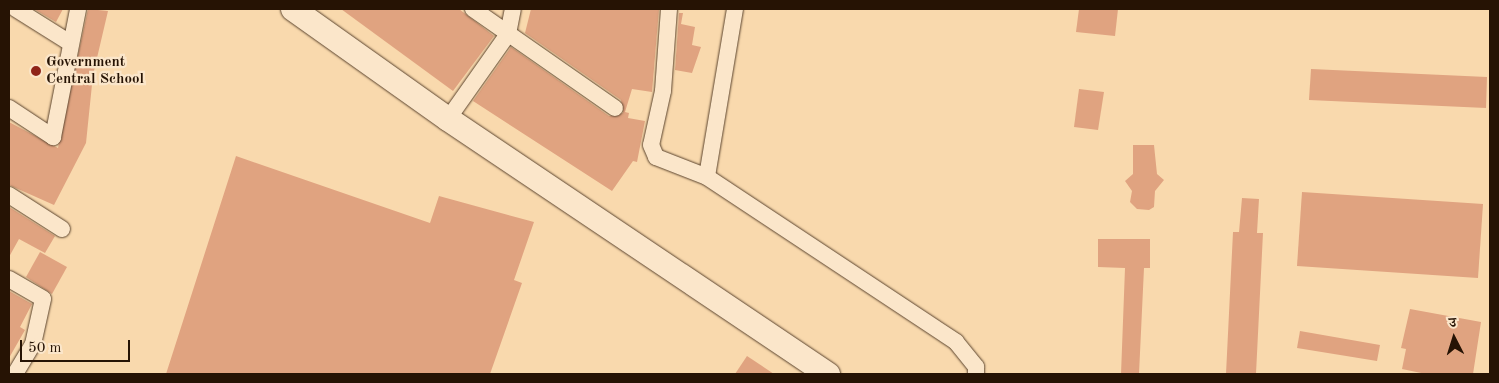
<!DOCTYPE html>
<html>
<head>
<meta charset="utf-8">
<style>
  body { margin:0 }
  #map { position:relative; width:1499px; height:383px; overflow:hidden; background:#f9d9ad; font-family:"Old Standard TT","Noto Serif Devanagari",serif }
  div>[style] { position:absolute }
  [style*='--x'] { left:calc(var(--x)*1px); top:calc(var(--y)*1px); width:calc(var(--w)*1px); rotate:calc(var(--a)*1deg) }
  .building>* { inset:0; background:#e0a380 }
  .roads { filter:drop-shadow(0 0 1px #5b442e) drop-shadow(0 0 1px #5b442e) }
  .street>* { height:16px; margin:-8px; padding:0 8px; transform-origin:8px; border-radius:8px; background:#fbe6ca }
  .secondary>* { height:24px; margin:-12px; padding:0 12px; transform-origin:12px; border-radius:12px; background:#fbe6ca }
  .dots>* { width:14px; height:14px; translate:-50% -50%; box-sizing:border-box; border:2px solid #fbe6ca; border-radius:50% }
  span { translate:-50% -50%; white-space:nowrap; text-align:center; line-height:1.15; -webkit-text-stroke:4.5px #fbe6ca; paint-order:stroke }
  .poi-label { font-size:15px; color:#261304; font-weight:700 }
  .left { translate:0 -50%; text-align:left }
  .frame { position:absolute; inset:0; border:10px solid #261304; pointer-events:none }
  .north { position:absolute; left:1429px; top:313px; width:50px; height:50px; -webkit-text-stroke:4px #fbe6ca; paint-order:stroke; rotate:355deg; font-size:14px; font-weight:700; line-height:20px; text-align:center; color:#261304 }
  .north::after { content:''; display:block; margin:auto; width:18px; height:22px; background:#261304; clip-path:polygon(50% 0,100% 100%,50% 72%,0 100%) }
  .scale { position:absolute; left:20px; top:340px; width:110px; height:22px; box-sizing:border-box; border:2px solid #261304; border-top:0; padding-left:6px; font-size:15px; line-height:18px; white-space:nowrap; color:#261304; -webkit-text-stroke:4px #fbe6ca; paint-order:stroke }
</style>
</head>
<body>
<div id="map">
  <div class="building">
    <i style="clip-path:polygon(34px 9px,63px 9px,56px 22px)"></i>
    <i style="clip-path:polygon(88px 9px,108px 11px,93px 75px,86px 143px,54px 205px,9px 185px,9px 122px,58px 148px)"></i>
    <i style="clip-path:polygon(341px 9px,459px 9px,494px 36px,453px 91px)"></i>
    <i style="clip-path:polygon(531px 9px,659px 9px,652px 92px,632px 89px,625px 112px,629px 113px,628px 118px,645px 121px,637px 162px,633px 161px,612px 191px,473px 101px,511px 47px,609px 116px,623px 113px,621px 100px,525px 33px)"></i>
    <i style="clip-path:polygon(1079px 9px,1118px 9px,1115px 36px,1076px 32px)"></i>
    <i style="clip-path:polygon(679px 13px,683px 13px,681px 24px,695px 27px,692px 45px,701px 47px,692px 73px,675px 70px)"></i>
    <i style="clip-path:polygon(1311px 69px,1487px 77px,1486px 108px,1309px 100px)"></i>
    <i style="clip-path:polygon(1079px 89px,1104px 92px,1098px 130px,1074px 127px)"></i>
    <i style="clip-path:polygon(1133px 145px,1154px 145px,1157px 174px,1164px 180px,1155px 191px,1154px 207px,1149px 210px,1137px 209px,1130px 202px,1132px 191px,1125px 181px,1133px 174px)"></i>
    <i style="clip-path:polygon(236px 156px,430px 223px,439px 196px,534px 222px,514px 280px,522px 283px,490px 374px,166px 374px)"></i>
    <i style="clip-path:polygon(1302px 192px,1483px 204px,1478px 278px,1297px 266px)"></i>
    <i style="clip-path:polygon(1242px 198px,1259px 199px,1257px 233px,1263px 233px,1256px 374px,1226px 374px,1233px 232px,1239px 232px)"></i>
    <i style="clip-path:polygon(9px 207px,55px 236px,45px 253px,19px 239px,9px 257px)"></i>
    <i style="clip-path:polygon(1098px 239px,1150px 239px,1150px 268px,1144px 268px,1139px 374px,1121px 374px,1125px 268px,1098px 267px)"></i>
    <i style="clip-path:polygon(40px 252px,67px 267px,52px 294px,26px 277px)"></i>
    <i style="clip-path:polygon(9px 291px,32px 304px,20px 327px,25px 330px,9px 358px)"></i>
    <i style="clip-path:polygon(1410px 309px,1481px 322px,1473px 374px,1426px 374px,1402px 369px,1406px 349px,1401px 348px)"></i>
    <i style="clip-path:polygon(1300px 331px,1380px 345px,1377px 361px,1297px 348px)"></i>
    <i style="clip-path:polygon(747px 356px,774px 374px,735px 374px)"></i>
  </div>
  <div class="roads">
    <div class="street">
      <i style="--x:16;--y:9;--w:64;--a:32.2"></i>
      <i style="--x:473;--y:9;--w:173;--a:34.9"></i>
      <i style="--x:669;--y:9;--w:82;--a:94.2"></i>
      <i style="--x:663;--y:91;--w:55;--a:102.5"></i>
      <i style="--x:651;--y:145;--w:13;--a:67"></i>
      <i style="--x:656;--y:157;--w:55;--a:21.4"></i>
      <i style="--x:735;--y:9;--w:170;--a:99.5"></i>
      <i style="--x:707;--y:177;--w:299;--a:33.5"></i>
      <i style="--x:956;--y:342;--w:32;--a:51"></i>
      <i style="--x:976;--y:367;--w:7;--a:90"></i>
      <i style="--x:9;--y:108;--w:53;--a:33.4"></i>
      <i style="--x:53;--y:137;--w:130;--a:-78.9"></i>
      <i style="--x:448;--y:119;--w:104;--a:-54.8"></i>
      <i style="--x:508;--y:34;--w:25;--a:-79"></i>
      <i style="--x:9;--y:195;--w:63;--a:32.7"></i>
      <i style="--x:9;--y:279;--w:39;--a:30"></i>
      <i style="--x:43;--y:299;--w:46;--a:102.5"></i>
      <i style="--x:33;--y:344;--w:35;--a:121"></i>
    </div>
    <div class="secondary">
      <i style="--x:293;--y:9;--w:190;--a:35.4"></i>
      <i style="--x:448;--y:119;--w:458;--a:33.9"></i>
    </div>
  </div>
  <div class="dots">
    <i style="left:36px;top:71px;background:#8f2418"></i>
  </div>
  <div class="poi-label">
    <span class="left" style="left:46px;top:71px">Government<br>Central School</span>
  </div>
  <div class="frame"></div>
  <div class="north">उ</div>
  <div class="scale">50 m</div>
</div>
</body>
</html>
